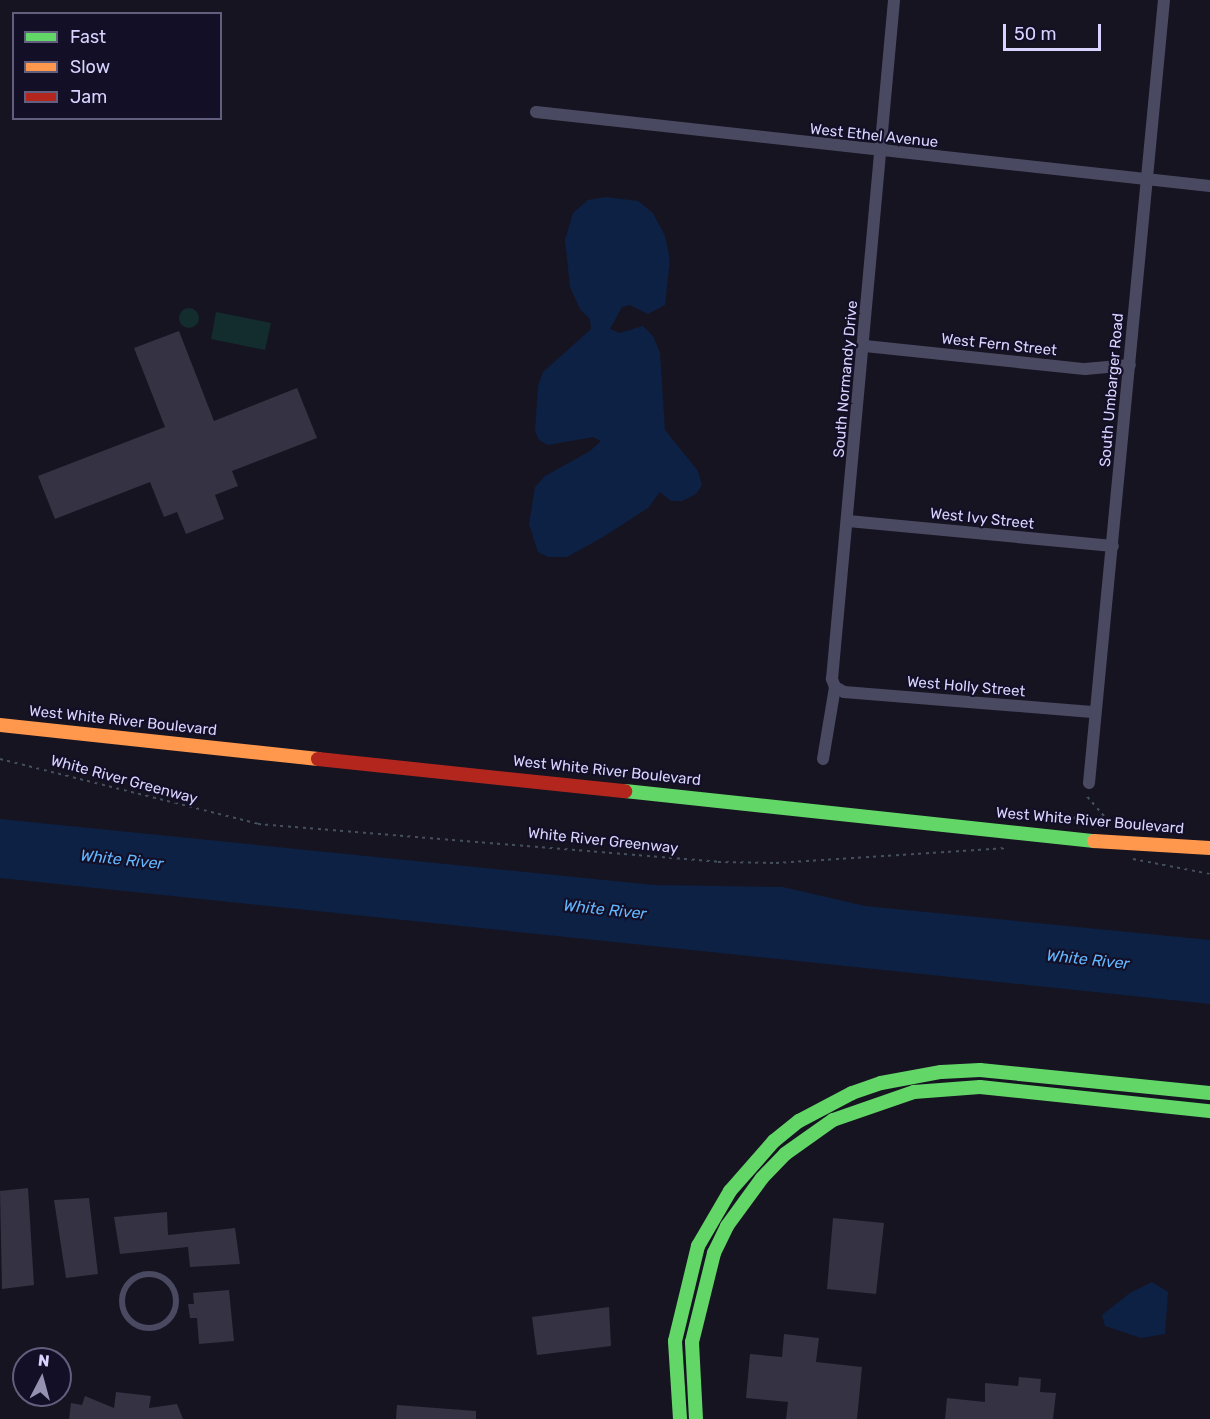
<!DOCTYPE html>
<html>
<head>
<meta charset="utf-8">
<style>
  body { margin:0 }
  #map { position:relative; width:1210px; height:1419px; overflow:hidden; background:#161421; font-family:Rubik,sans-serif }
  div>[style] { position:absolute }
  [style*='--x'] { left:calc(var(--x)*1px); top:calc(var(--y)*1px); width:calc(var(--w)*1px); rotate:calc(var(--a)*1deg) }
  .green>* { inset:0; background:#132c2d }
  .round { border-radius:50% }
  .water>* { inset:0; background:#0d2144 }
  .building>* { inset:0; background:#343243 }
  .path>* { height:2px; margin-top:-1px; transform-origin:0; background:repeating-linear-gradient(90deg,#44505f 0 3px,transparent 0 7.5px) }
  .lane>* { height:6px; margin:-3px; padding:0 3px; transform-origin:3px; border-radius:3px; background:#4a4962 }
  .lane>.ring { margin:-3px; padding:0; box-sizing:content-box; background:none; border:6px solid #4a4962; border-radius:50% }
  .street>* { height:12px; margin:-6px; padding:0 6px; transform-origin:6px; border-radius:6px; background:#4a4962 }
  .fast>* { height:14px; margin:-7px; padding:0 7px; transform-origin:7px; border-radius:7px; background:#63d668 }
  .slow>* { height:14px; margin:-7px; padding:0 7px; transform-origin:7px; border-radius:7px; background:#ff974d }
  .jam>* { height:14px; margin:-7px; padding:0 7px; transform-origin:7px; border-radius:7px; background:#b3261e }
  span { translate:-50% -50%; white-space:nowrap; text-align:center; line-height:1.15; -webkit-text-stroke:4.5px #130f26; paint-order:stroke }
  .street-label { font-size:15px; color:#d9d4ff }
  .water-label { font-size:16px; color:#62b6ff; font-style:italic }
  .legend { position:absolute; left:12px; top:12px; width:210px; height:108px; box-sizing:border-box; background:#130f26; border:2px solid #625e7d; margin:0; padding:8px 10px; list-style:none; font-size:18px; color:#d9d4ff }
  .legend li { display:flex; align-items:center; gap:12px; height:30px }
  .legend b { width:30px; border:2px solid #625e7d }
  .north { position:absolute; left:12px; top:1347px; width:60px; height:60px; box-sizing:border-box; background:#130f26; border:2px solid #625e7d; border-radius:50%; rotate:6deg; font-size:16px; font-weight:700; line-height:24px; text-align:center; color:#d9d4ff }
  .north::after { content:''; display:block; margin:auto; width:21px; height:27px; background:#9591b1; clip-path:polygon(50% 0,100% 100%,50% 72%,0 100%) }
  .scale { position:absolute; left:1003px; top:24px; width:98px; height:27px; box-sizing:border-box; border:3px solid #d9d4ff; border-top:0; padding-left:8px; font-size:18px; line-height:21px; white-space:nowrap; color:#d9d4ff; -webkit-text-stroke:4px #130f26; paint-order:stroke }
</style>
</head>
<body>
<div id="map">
  <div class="green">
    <i class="round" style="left:179px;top:308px;width:20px;height:20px"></i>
    <i style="clip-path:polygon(216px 312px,271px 323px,265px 350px,211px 339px)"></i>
  </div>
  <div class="water">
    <i style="clip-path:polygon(606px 197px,638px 201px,653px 213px,665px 236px,670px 260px,665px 305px,648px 314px,630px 305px,622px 307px,610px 329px,620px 333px,643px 326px,653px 336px,660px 353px,665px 430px,698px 471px,702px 485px,696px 494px,682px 501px,671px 501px,660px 492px,648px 508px,603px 537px,567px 557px,548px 557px,538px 552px,529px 524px,535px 487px,545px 476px,590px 451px,601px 441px,593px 437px,548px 445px,539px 440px,535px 431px,538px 386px,543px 372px,591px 329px,590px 319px,580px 309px,570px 287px,565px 240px,573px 213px,588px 200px)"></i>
    <i style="clip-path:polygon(0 819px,654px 885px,783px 887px,865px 906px,1210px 940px,1210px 1004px,0 878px)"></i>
    <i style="clip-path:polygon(1152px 1282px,1168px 1292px,1165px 1334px,1141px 1338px,1105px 1326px,1102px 1315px,1130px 1293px)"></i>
  </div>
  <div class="building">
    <i style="clip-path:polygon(179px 331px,214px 421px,297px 388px,317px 438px,232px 471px,238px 486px,215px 495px,224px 519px,186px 534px,177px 512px,164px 517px,150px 482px,55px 519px,38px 476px,165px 427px,134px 348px)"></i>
    <i style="clip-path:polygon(28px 1188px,34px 1285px,2px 1289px,0 1191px)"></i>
    <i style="clip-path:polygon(89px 1198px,98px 1274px,66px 1278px,54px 1200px)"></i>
    <i style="clip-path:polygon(167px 1212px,168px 1235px,235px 1228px,240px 1264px,190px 1267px,188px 1247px,120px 1254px,114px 1217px)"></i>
    <i style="clip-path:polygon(833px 1218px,884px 1223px,876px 1294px,827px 1289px)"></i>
    <i style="clip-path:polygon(229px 1290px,234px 1341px,199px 1344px,197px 1318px,190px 1318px,188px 1304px,194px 1304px,193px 1293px)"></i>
    <i style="clip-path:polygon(609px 1307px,611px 1346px,537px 1355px,532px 1317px)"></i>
    <i style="clip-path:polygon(784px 1334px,819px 1338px,816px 1362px,862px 1367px,857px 1419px,786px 1419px,788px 1402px,746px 1398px,750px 1354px,782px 1357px)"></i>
    <i style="clip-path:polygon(1019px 1377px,1041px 1379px,1040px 1392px,1056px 1393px,1053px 1419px,945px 1419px,947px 1398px,985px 1402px,985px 1383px,1018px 1386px)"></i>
    <i style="clip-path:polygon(116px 1392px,151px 1396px,149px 1408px,177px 1404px,183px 1419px,69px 1419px,71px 1403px,82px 1405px,85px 1396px,114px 1408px)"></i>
    <i style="clip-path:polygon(397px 1405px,476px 1411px,476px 1419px,396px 1419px)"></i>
  </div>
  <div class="path">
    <i style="--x:0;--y:759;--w:266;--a:14.1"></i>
    <i style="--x:258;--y:824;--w:462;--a:4.7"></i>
    <i style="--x:718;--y:862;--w:58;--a:1"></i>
    <i style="--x:776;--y:863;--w:232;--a:-3.7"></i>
    <i style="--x:1078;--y:825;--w:7;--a:-124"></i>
    <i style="--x:1074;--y:819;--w:7;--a:-63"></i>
    <i style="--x:1077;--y:813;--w:22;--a:30"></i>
    <i style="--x:1096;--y:824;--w:11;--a:-45"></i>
    <i style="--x:1104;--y:816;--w:29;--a:-131"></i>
    <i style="--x:1133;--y:859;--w:78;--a:11"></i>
  </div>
  <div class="lane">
    <i class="ring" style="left:122px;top:1274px;width:48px;height:48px"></i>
  </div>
  <div class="street">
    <i style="--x:536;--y:112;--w:678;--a:6.27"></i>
    <i style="--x:865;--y:346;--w:221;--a:6"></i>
    <i style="--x:1085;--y:369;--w:45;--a:-5.1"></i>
    <i style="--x:848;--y:521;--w:266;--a:5.4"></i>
    <i style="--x:835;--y:687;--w:10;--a:29"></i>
    <i style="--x:844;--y:692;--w:252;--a:4.6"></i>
    <i style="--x:823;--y:759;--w:73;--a:-80.5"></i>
    <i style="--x:835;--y:687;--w:9;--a:-111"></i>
    <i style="--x:832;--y:679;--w:682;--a:-84.78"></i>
    <i style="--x:1089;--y:783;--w:787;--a:-84.53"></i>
  </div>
  <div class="fast">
    <i style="--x:625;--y:791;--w:472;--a:6.1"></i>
    <i style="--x:680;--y:1419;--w:78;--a:-93.7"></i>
    <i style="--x:675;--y:1341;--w:98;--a:-76.4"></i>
    <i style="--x:698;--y:1246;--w:64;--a:-59.8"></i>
    <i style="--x:730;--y:1191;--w:67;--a:-48.7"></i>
    <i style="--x:774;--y:1141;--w:32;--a:-39"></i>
    <i style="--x:799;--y:1121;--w:60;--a:-27.8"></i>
    <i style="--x:852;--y:1093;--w:31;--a:-19"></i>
    <i style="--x:881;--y:1083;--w:61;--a:-10.4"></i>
    <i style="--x:941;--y:1072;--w:39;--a:-3"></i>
    <i style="--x:980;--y:1070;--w:231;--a:5.7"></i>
    <i style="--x:696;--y:1419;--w:77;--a:-93"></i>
    <i style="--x:692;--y:1342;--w:92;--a:-76.1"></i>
    <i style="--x:714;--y:1253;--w:30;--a:-64"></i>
    <i style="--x:727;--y:1226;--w:59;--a:-53.9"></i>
    <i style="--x:762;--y:1178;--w:33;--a:-46"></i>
    <i style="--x:785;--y:1154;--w:59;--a:-35.3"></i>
    <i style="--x:833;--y:1120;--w:86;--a:-19.1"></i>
    <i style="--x:914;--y:1092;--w:66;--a:-4.3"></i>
    <i style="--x:980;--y:1087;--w:231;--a:6"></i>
  </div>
  <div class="slow">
    <i style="--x:0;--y:725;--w:320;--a:6.1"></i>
    <i style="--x:1094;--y:841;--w:116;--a:3.5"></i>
  </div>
  <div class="jam">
    <i style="--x:318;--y:759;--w:309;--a:6"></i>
  </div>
  <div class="street-label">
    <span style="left:874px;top:136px;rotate:6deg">West Ethel Avenue</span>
    <span style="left:999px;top:345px;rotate:6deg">West Fern Street</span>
    <span style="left:846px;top:379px;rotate:-85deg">South Normandy Drive</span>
    <span style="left:1112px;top:390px;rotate:-85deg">South Umbarger Road</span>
    <span style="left:982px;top:519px;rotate:6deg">West Ivy Street</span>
    <span style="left:966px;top:687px;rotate:5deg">West Holly Street</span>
    <span style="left:123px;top:721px;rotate:6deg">West White River Boulevard</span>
    <span style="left:607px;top:771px;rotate:6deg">West White River Boulevard</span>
    <span style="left:124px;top:780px;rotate:15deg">White River Greenway</span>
    <span style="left:1090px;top:821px;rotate:5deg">West White River Boulevard</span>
    <span style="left:603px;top:841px;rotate:6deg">White River Greenway</span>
  </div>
  <div class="water-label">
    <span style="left:122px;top:860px;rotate:6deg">White River</span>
    <span style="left:605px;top:910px;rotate:6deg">White River</span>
    <span style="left:1088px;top:960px;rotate:6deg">White River</span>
  </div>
  <ul class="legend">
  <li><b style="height:8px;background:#63d668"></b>Fast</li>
  <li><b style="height:8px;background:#ff974d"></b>Slow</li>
  <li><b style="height:8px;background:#b3261e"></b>Jam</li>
  </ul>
  <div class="north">N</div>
  <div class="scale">50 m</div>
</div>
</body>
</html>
